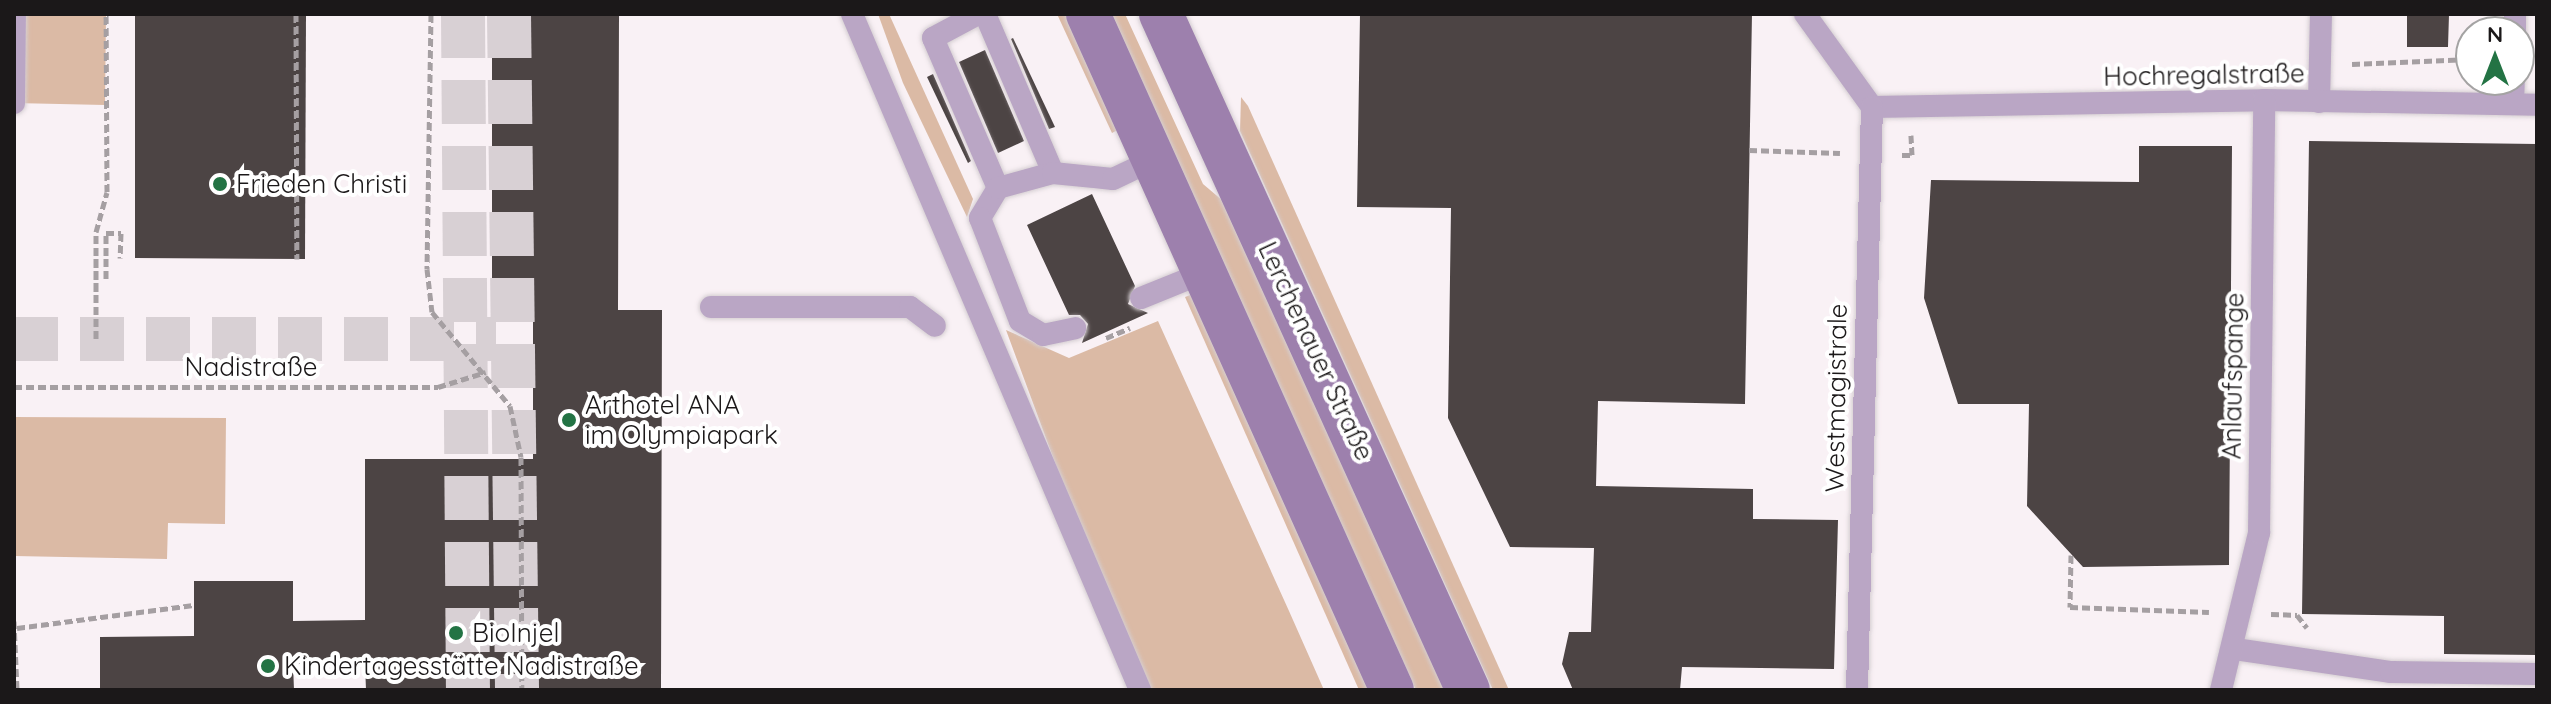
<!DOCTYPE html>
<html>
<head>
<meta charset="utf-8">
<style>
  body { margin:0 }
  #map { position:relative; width:2551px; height:704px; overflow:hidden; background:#f9f1f5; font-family:Quicksand,sans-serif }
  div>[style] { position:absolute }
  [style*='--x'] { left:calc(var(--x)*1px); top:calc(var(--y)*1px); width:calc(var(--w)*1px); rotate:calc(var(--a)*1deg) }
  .green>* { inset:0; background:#dbbaa5 }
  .building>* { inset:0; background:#4c4444 }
  .minor-tunnel>* { height:44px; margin-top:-22px; transform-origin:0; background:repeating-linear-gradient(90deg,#d8d0d4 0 44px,transparent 0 66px) }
  .path>* { height:5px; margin-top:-2.5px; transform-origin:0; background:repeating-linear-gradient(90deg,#a59fa2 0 8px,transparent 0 12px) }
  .roads { filter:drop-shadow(0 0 2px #d5ced2) drop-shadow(0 0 2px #d5ced2) }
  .service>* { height:22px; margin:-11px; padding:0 11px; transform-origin:11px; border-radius:11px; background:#baa6c5 }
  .secondary>* { height:44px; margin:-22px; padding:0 22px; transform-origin:22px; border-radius:22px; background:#9d80ad }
  .dots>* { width:22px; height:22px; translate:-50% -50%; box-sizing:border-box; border:4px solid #fff; border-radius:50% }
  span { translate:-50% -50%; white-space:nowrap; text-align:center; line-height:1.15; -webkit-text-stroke:8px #fff; paint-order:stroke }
  .street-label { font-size:26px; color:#1b1819 }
  .poi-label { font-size:26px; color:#1b1819 }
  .left { translate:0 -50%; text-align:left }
  .frame { position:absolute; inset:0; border:16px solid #1b1819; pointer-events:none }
  .north { position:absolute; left:2455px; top:16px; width:80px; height:80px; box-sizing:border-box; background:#fff; border:2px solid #a4a3a3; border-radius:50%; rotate:0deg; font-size:22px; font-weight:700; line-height:32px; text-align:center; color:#1b1819 }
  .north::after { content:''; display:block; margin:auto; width:28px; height:36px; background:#237344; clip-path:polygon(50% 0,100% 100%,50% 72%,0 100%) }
</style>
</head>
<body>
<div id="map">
  <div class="green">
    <i style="clip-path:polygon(14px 14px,106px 14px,105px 105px,14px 103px)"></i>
    <i style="clip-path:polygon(878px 14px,889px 14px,973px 199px,967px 217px,903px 83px)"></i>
    <i style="clip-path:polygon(1057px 14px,1069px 14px,1123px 127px,1112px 133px)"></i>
    <i style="clip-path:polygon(1111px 14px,1125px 14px,1203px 184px,1229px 206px,1449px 690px,1416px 690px)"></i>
    <i style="clip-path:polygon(1241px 97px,1248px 106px,1509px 690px,1493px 690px,1240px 131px)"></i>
    <i style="clip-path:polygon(1196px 293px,1369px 690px,1359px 690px,1185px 297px)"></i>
    <i style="clip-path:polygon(1158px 321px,1289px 611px,1324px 690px,1139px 690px,1006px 330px,1069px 358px)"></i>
    <i style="clip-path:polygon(14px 417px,226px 418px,225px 524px,168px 523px,167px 559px,14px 556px)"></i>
  </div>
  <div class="building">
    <i style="clip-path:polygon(135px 14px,306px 14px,305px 259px,135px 258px)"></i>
    <i style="clip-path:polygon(492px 14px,619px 14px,618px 310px,662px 310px,661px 690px,366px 690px,365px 664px,293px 664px,294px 690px,100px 690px,100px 637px,194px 636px,194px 581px,293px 581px,293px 621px,365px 620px,365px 459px,533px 459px,533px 310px,492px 310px)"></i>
    <i style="clip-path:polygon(1360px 14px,1752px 14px,1745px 404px,1598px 401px,1596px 486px,1753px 489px,1753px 519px,1838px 520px,1834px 669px,1682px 667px,1680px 690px,1573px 690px,1562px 664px,1569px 632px,1591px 632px,1594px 548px,1510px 547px,1448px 418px,1451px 208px,1357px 207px)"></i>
    <i style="clip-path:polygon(2407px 14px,2449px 14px,2448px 47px,2407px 47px)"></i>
    <i style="clip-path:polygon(1013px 38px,1055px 127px,1049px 129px,1011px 39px)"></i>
    <i style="clip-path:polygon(985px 50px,1024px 141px,998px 153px,959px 62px)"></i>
    <i style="clip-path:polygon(933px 74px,971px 161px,968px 163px,927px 77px)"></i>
    <i style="clip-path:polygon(2309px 141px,2537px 144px,2537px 655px,2444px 654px,2444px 616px,2302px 614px)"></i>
    <i style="clip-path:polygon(2139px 146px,2232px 146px,2229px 565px,2083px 567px,2027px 506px,2029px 404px,1958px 404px,1924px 298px,1931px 180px,2139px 182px)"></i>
    <i style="clip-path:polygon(1092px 194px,1135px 286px,1128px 304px,1148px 313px,1082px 343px,1088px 324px,1080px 315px,1069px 315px,1027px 225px)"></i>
  </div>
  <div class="minor-tunnel">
    <i style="--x:463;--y:14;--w:676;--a:89.58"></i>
    <i style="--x:509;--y:14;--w:676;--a:89.32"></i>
    <i style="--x:14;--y:339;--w:482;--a:0"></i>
  </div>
  <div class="path">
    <i style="--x:296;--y:14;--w:245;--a:89.8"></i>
    <i style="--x:431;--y:14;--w:255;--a:90.9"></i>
    <i style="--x:427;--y:269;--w:43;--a:83.4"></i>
    <i style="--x:432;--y:312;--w:122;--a:50.3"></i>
    <i style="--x:510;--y:406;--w:52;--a:77.8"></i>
    <i style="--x:521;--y:457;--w:233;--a:89.8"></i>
    <i style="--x:2352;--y:64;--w:119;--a:-2.4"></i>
    <i style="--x:1749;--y:150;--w:91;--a:1.9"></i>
    <i style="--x:1902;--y:155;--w:10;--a:0"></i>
    <i style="--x:1912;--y:155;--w:20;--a:-93"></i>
    <i style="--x:106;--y:279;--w:46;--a:-90"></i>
    <i style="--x:106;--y:233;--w:15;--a:0"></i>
    <i style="--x:121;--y:233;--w:25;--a:92"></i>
    <i style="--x:1106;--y:338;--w:26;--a:-23"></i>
    <i style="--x:96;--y:339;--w:107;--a:-90"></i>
    <i style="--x:96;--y:232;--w:41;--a:-74.6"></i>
    <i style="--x:107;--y:192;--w:178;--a:-90.3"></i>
    <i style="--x:14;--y:387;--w:424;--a:0"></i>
    <i style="--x:438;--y:387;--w:50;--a:-17.4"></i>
    <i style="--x:2071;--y:555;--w:52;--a:91.1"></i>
    <i style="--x:2070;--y:607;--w:139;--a:2.1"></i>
    <i style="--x:2271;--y:614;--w:26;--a:2"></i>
    <i style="--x:2297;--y:615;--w:16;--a:52"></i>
    <i style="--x:14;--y:621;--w:69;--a:87.5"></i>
    <i style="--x:17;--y:628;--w:178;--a:-7.4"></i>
  </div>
  <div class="roads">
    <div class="service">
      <i style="--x:852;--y:14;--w:735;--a:66.92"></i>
      <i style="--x:978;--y:14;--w:51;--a:151.9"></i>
      <i style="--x:933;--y:38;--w:163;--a:66.6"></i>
      <i style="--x:998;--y:188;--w:35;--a:121"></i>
      <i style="--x:980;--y:218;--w:110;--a:68.8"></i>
      <i style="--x:1020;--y:321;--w:27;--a:31"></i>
      <i style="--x:1043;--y:335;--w:33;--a:-12"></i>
      <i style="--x:985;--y:14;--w:173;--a:66.8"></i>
      <i style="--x:1805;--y:14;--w:115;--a:54.2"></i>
      <i style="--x:2515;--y:32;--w:18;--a:-90"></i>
      <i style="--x:2319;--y:102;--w:88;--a:-88.7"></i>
      <i style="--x:14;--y:103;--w:89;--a:-89.4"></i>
      <i style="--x:2513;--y:104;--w:24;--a:-88"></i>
      <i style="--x:1872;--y:107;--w:392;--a:-1"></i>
      <i style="--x:2264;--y:100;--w:273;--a:1"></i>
      <i style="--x:998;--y:188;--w:57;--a:-15.3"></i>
      <i style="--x:1053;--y:173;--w:60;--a:5.7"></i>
      <i style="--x:1113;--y:179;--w:44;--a:-25.4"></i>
      <i style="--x:1141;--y:298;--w:67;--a:-22"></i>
      <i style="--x:711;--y:307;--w:199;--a:0"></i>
      <i style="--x:910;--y:307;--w:31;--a:37"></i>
      <i style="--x:2235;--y:649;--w:158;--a:8.4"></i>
      <i style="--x:2391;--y:672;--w:146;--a:0.8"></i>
      <i style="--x:1857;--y:690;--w:583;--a:-88.53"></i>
      <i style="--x:2221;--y:690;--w:162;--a:-76.4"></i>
      <i style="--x:2259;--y:533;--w:433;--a:-89.3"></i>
    </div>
    <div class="secondary">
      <i style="--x:1088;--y:14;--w:741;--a:65.79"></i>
      <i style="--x:1161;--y:14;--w:742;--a:65.58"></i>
    </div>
  </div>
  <div class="dots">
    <i style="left:220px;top:184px;background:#237344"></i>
    <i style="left:569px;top:420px;background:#237344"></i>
    <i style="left:456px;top:633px;background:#237344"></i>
    <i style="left:268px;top:666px;background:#237344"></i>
  </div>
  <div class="street-label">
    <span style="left:2204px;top:75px;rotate:-1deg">Hochregalstraße</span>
    <span style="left:1316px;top:351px;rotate:65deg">Lerchenauer Straße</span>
    <span style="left:251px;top:367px">Nadistraße</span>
    <span style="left:2233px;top:376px;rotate:-89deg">Anlaufspange</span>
    <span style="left:1836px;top:398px;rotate:-89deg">Westmagistrale</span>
  </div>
  <div class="poi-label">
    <span class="left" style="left:236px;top:184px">Frieden Christi</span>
    <span class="left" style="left:585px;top:420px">Arthotel ANA<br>im Olympiapark</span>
    <span class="left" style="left:472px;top:633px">BioInjel</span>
    <span class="left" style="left:284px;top:666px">Kindertagesstätte Nadistraße</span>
  </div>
  <div class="frame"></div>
  <div class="north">N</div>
</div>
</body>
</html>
